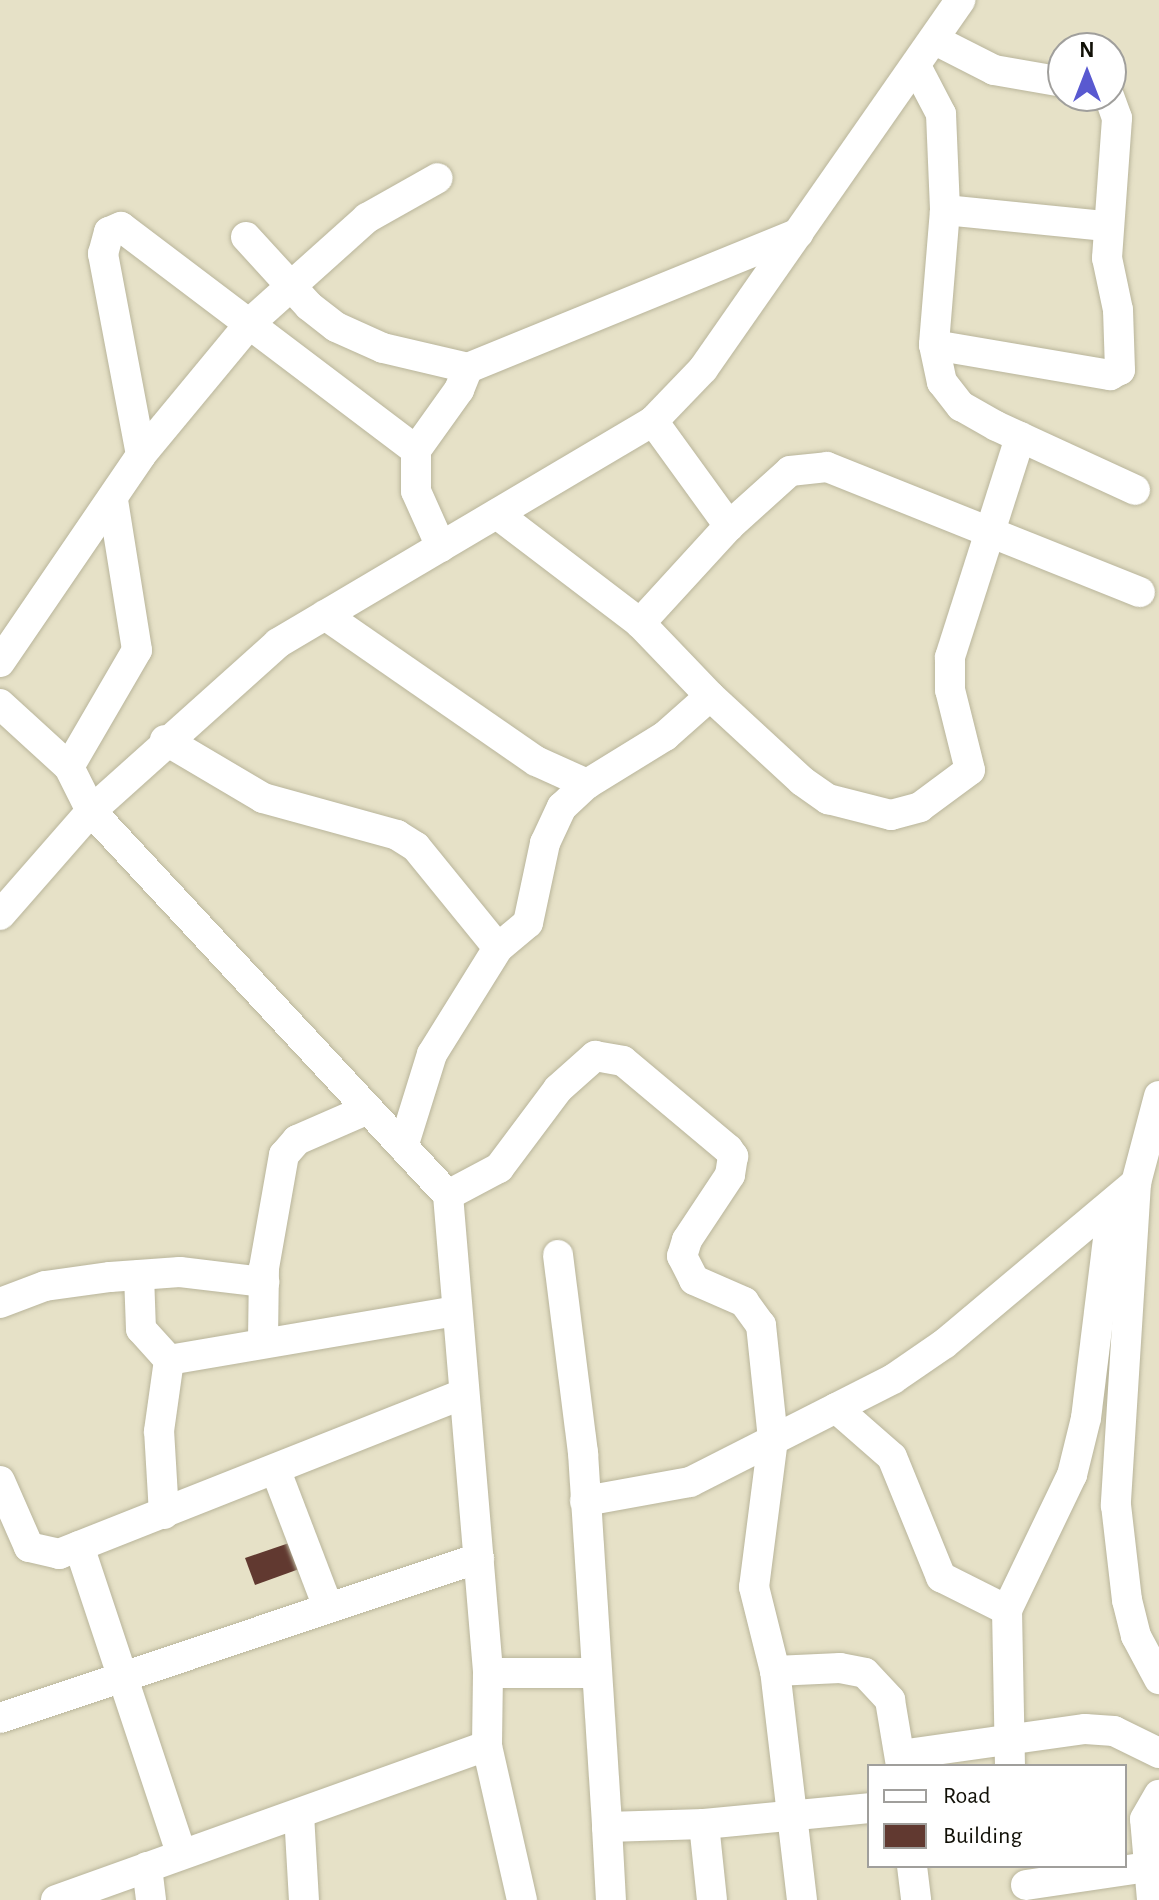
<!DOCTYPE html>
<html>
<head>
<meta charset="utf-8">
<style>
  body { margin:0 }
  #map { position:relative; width:1159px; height:1900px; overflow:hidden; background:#e6e1c7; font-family:"Alegreya Sans",sans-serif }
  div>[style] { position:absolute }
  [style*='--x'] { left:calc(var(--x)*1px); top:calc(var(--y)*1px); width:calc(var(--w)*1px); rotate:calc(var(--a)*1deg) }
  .building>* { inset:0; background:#613930 }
  .roads { filter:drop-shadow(0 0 2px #b9b59b) drop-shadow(0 0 2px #b9b59b) }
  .minor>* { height:30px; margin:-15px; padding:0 15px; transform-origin:15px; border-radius:15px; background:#fff }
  span { translate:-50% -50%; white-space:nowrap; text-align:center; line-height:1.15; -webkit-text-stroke:8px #fff; paint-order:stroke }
  .legend { position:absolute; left:867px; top:1764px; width:260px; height:104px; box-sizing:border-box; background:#fff; border:2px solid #a09f9c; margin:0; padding:10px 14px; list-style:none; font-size:24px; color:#111007 }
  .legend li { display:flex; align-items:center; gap:16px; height:40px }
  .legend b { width:40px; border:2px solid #a09f9c }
  .north { position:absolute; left:1047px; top:32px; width:80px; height:80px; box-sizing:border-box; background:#fff; border:2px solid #a09f9c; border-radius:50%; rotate:0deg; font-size:22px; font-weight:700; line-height:32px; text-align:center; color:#111007 }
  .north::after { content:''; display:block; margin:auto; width:28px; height:36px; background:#5959d0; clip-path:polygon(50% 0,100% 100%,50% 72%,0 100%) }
</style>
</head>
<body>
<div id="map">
  <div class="building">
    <i style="clip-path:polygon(292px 1542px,302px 1568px,255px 1585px,245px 1558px)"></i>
  </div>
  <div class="roads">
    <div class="minor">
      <i style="--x:935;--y:40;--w:66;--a:27"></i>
      <i style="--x:994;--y:70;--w:70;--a:9.9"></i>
      <i style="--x:917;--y:68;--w:52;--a:62.4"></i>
      <i style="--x:941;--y:114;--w:96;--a:87.6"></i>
      <i style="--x:945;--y:210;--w:135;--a:94.7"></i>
      <i style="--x:934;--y:345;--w:38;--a:78"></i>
      <i style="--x:942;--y:382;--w:31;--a:52"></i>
      <i style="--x:961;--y:406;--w:40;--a:29.7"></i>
      <i style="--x:996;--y:426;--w:153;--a:24.7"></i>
      <i style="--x:945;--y:210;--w:162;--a:5.7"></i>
      <i style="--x:246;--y:237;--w:93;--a:47.6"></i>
      <i style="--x:309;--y:306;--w:34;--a:38"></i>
      <i style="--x:336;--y:327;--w:51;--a:24.1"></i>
      <i style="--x:383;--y:348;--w:87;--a:13.2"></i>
      <i style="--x:468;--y:368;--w:357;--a:-22.2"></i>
      <i style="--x:934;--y:345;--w:179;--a:9.7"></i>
      <i style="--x:1110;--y:375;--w:11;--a:-27"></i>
      <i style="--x:1120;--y:370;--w:60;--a:-91.9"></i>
      <i style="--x:1118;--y:310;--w:53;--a:-101.9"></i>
      <i style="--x:1107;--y:258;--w:140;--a:-85.9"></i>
      <i style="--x:1117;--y:118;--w:23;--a:-110"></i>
      <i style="--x:653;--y:421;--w:130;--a:54.1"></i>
      <i style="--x:729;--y:526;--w:82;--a:-42"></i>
      <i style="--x:790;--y:471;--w:37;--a:-6"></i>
      <i style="--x:827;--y:467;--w:337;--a:21.8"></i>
      <i style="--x:141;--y:455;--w:205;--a:-100.7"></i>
      <i style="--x:103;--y:254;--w:23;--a:-75"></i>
      <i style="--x:109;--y:232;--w:13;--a:-23"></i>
      <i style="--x:121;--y:227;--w:370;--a:37.1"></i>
      <i style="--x:497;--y:514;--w:180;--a:37.3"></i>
      <i style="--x:729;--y:526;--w:132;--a:132.5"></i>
      <i style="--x:640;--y:623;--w:101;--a:46.2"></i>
      <i style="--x:710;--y:696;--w:125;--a:42.7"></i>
      <i style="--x:802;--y:781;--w:32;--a:35"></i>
      <i style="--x:828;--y:799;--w:65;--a:14.3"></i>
      <i style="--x:891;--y:815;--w:30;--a:-15"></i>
      <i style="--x:920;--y:807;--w:62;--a:-36.5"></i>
      <i style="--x:970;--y:770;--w:82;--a:-104"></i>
      <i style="--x:950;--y:690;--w:33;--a:-90"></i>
      <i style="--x:950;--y:657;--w:231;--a:-72.3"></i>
      <i style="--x:441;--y:547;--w:61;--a:-114.1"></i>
      <i style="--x:416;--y:491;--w:41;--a:-90"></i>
      <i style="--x:416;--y:450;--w:74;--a:-54.4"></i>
      <i style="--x:459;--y:390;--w:24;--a:-68"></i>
      <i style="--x:325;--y:615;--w:257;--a:34.7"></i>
      <i style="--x:536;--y:761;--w:56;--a:24.3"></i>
      <i style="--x:0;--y:662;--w:250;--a:-55.7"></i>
      <i style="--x:141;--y:455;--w:173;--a:-50.4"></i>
      <i style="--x:251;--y:322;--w:156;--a:-41.9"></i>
      <i style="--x:367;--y:218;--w:81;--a:-29.4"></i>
      <i style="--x:0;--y:704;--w:93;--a:42.4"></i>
      <i style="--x:69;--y:767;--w:49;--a:63.4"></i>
      <i style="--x:91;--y:811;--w:524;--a:47.09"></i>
      <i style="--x:448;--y:1195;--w:480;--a:85.2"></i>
      <i style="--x:488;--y:1673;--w:73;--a:90.8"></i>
      <i style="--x:487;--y:1746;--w:158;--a:77.2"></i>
      <i style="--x:165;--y:740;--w:114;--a:30.6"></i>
      <i style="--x:263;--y:798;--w:139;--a:15.4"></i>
      <i style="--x:397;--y:835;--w:22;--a:32"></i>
      <i style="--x:416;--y:847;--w:130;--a:50.9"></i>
      <i style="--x:498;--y:948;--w:125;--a:121.9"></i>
      <i style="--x:432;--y:1054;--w:97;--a:107.3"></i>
      <i style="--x:69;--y:767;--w:135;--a:-59.8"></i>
      <i style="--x:137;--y:650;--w:152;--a:-99.1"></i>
      <i style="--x:0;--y:915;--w:138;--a:-48.8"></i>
      <i style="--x:91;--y:811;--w:251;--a:-41.9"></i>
      <i style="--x:278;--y:643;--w:436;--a:-30.6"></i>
      <i style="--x:653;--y:421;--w:72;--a:-46.1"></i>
      <i style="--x:703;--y:369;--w:450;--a:-55.1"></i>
      <i style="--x:498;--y:948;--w:39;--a:-40"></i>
      <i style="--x:528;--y:923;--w:82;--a:-78"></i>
      <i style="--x:545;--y:843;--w:40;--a:-65"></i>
      <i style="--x:562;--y:807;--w:34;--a:-43"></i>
      <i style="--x:587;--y:784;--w:92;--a:-31.6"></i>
      <i style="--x:665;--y:736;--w:60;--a:-41.6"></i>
      <i style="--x:1159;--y:1096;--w:90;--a:104.8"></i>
      <i style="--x:1136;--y:1183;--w:323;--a:93.6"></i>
      <i style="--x:1116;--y:1505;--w:96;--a:83.4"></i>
      <i style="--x:1127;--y:1600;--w:37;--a:76"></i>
      <i style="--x:1136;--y:1636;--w:49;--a:61.9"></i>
      <i style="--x:448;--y:1195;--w:58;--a:-27.9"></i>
      <i style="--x:499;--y:1168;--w:99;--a:-53.2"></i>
      <i style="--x:558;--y:1089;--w:50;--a:-41.7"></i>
      <i style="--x:595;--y:1056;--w:28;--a:10"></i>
      <i style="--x:623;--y:1061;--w:137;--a:40"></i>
      <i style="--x:728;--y:1149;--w:9;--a:54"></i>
      <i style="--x:733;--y:1156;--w:19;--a:99"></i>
      <i style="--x:730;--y:1175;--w:78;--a:123.5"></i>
      <i style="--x:687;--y:1240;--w:17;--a:107"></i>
      <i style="--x:682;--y:1256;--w:27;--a:63"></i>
      <i style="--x:694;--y:1280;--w:55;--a:23.7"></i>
      <i style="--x:744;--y:1302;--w:29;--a:54"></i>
      <i style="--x:761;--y:1325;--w:115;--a:84"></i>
      <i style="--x:773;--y:1439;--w:149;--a:97.3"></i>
      <i style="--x:754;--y:1587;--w:87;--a:76"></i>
      <i style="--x:558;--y:1255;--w:200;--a:82.8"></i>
      <i style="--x:583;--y:1453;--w:375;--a:86.3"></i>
      <i style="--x:607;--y:1827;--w:97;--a:-1.8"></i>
      <i style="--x:704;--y:1824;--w:166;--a:-5.5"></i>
      <i style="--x:139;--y:1275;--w:54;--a:87.9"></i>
      <i style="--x:141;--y:1329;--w:42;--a:47.9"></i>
      <i style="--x:0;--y:1303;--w:48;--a:-20.7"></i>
      <i style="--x:45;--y:1286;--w:66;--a:-7.9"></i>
      <i style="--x:110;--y:1277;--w:70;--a:-4.1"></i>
      <i style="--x:180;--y:1272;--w:85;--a:6.8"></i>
      <i style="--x:263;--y:1340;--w:72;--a:-89.2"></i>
      <i style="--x:264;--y:1268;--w:115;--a:-80"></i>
      <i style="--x:284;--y:1155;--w:20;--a:-49"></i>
      <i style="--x:297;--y:1140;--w:77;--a:-23.6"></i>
      <i style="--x:836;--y:1408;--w:74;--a:41.2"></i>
      <i style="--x:892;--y:1457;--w:130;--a:67.8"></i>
      <i style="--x:941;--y:1577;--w:74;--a:26.6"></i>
      <i style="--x:276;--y:1471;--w:146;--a:69.1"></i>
      <i style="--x:0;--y:1481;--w:72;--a:66.3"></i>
      <i style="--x:29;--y:1547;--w:31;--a:13"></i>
      <i style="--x:59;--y:1554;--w:432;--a:-21.6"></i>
      <i style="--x:585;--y:1501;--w:107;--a:-10.3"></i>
      <i style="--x:690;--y:1482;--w:228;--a:-26.9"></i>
      <i style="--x:893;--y:1379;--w:62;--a:-34.5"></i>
      <i style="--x:944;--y:1344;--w:251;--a:-40"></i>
      <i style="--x:164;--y:1514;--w:83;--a:-93.4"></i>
      <i style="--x:159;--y:1431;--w:72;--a:-82"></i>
      <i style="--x:169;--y:1360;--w:291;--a:-9.7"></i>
      <i style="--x:79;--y:1546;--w:324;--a:71.6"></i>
      <i style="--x:488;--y:1673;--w:107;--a:0"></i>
      <i style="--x:0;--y:1718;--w:505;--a:-18.47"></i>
      <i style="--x:900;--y:1755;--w:187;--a:-8"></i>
      <i style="--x:1085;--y:1729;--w:29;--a:4"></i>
      <i style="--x:1114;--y:1731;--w:50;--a:26.1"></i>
      <i style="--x:1010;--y:1766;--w:156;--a:-91.1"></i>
      <i style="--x:1007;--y:1610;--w:150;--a:-64.3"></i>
      <i style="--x:1072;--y:1475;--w:59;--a:-76.2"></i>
      <i style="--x:1086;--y:1418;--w:215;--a:-83"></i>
      <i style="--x:299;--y:1814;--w:86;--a:86.7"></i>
      <i style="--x:704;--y:1824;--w:76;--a:84"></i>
      <i style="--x:607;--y:1827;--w:73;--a:86.9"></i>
      <i style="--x:912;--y:1866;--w:34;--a:83"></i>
      <i style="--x:147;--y:1867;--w:33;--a:83"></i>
      <i style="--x:1026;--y:1885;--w:123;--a:-8.4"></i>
      <i style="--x:56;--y:1900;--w:458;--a:-19.7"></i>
      <i style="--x:802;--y:1900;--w:231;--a:-96.7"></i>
      <i style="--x:775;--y:1671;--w:65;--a:-2.6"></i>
      <i style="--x:840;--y:1668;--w:25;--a:11"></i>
      <i style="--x:865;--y:1673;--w:37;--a:47"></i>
      <i style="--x:890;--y:1700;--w:67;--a:80.5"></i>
      <i style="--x:1152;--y:1900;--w:81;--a:-94.9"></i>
      <i style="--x:1145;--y:1819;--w:28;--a:-60"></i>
    </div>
  </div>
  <ul class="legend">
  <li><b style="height:10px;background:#fff"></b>Road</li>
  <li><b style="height:22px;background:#613930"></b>Building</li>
  </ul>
  <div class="north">N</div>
</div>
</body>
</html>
